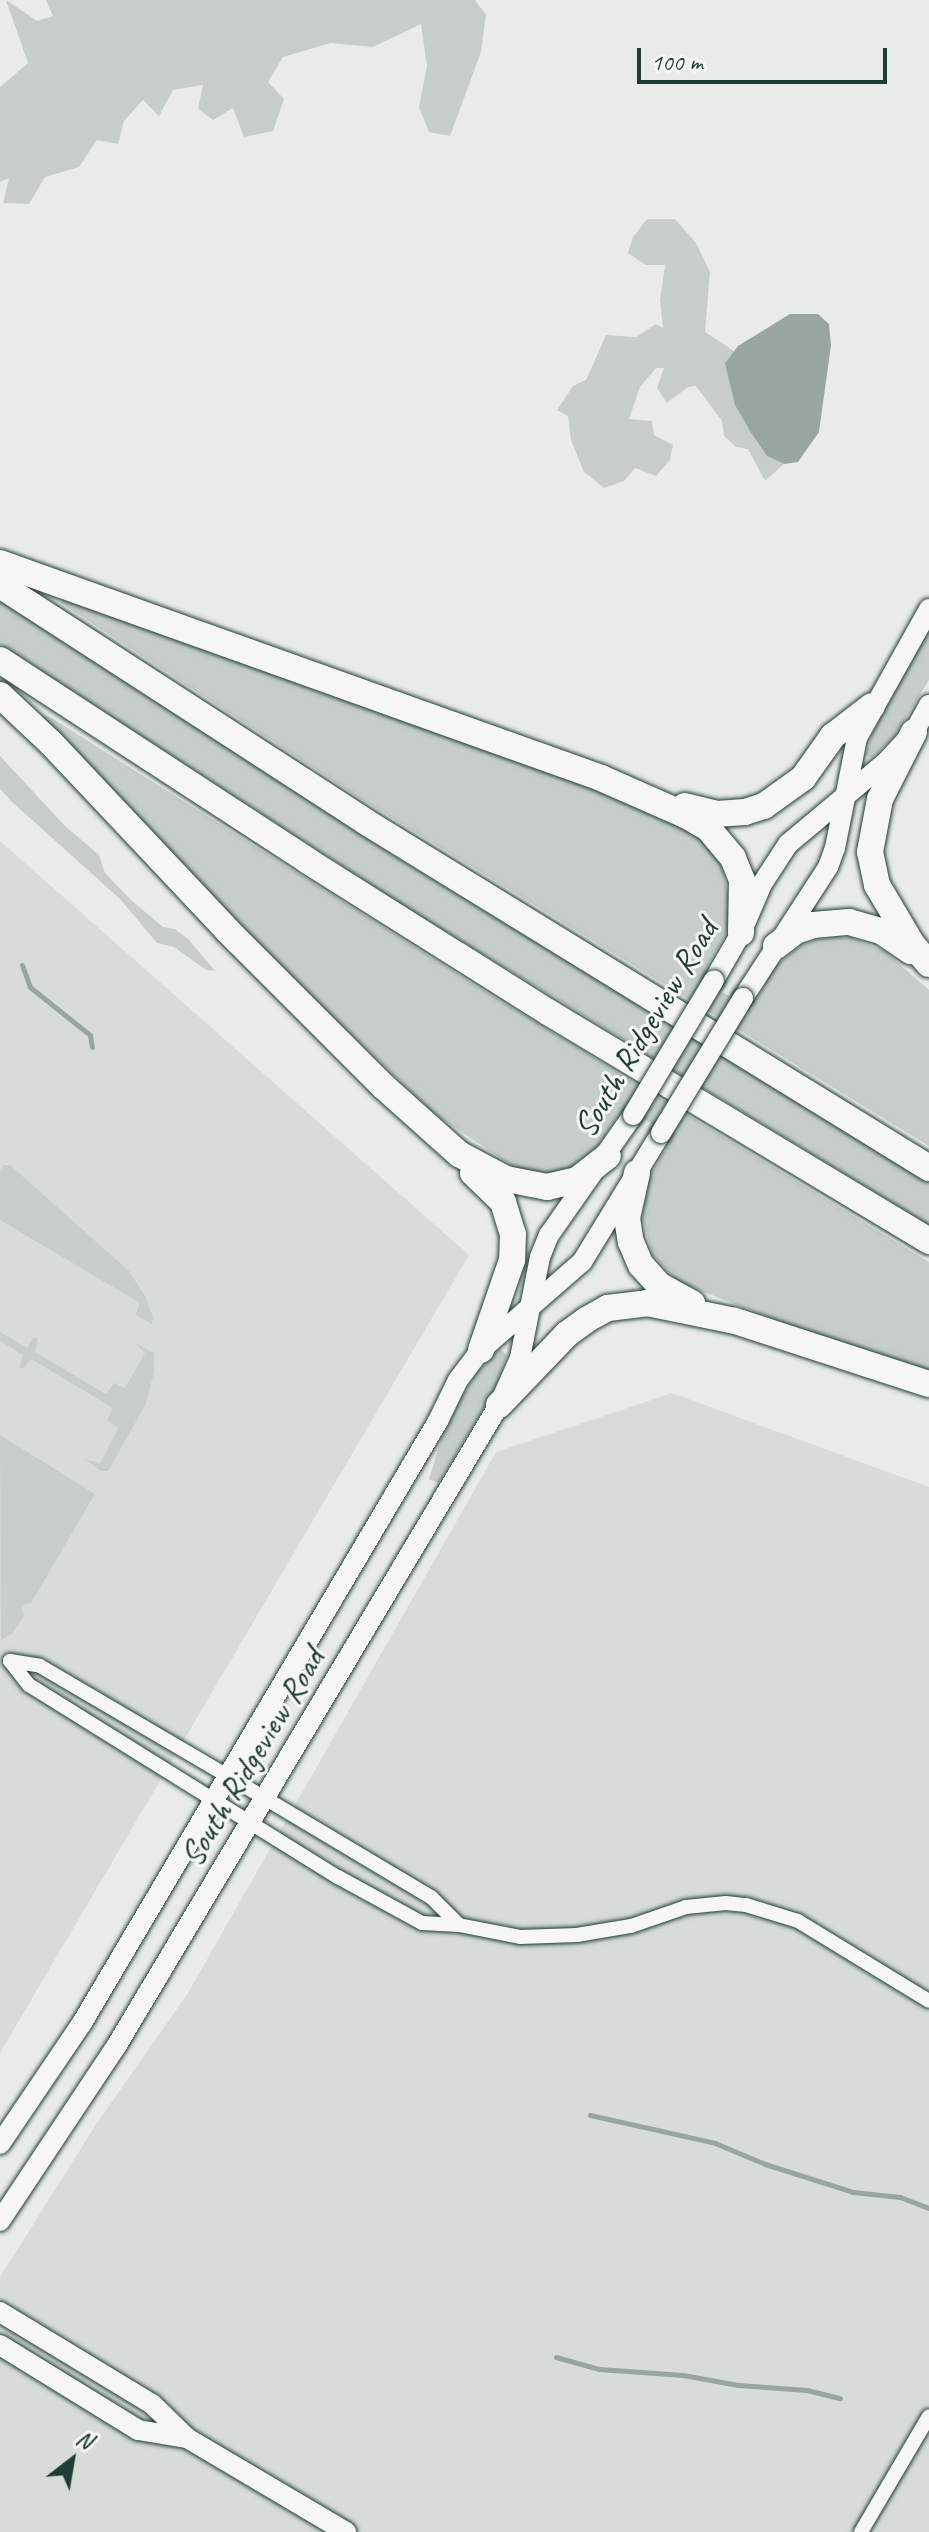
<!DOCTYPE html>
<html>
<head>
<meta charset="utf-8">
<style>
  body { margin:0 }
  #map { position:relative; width:929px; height:2532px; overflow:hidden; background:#e9ebe7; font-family:Caveat,sans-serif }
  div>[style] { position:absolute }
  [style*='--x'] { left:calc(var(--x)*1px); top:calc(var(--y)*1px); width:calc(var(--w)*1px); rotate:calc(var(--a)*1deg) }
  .built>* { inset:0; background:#d8dcd8 }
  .green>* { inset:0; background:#c7cec9 }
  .water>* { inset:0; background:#99a6a0 }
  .stream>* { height:5px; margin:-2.5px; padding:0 2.5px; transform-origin:2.5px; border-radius:2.5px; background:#99a6a0 }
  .roads { filter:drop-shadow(0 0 2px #1f3d34) drop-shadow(0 0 2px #1f3d34) }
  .street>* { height:14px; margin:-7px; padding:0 7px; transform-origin:7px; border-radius:7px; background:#f6f6f2 }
  .secondary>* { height:20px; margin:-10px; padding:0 10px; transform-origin:10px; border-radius:10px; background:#f6f6f2 }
  .highway>* { height:26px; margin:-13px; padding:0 13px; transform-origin:13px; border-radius:13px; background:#f6f6f2 }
  .bridges { filter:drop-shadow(0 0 2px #1f3d34) drop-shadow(0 0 2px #1f3d34) }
  .secondary-bridge>* { height:20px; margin:-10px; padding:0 10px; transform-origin:10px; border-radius:10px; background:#f6f6f2 }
  span { translate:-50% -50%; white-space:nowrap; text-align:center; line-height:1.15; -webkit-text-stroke:6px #f6f6f2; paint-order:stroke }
  .street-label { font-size:34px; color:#1f3d34 }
  .north { position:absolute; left:32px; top:2420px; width:80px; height:80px; -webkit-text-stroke:6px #f6f6f2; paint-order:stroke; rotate:31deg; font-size:22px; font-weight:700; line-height:32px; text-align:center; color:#1f3d34 }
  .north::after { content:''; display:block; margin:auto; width:28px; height:36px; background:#1f3d34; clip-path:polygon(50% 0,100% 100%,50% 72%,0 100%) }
  .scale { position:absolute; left:637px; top:48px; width:250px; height:36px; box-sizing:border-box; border:4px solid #1f3d34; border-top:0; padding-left:10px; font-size:24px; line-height:28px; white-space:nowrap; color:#1f3d34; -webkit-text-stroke:6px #f6f6f2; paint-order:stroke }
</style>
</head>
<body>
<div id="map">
  <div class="built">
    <i style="clip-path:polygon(0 841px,469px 1255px,0 2053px)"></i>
    <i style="clip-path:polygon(672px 1393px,929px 1487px,929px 2532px,0 2532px,0 2277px,97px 2123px,188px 1993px,496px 1452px)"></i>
  </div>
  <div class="green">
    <i style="clip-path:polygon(6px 0,37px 21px,53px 16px,46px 0,475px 0,486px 15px,481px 52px,450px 136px,429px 132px,419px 107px,427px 66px,421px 24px,373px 47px,331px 43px,283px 57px,268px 82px,284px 99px,273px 131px,244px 137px,233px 108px,213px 120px,198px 109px,203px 85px,173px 90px,159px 116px,143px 100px,124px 121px,118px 144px,97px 140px,79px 167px,45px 177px,29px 204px,3px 203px,9px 178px,0 182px,0 87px,28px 63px)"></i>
    <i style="clip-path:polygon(647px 219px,675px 219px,696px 243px,710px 272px,705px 332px,734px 351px,725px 363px,767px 456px,784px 464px,765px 481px,748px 449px,736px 447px,724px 436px,722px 421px,696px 386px,688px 387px,667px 403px,657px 388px,664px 368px,656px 368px,640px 387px,629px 419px,652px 421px,654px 435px,673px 445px,670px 460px,656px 476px,635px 468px,624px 481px,604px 488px,584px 472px,571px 440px,568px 416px,557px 410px,573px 386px,586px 380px,606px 335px,636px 337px,656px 324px,663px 328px,660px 300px,665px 265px,646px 265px,628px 253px,633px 237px)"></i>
    <i style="clip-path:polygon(65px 595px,593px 786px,693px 833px,710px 848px,722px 867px,731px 908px,728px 929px,700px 979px,752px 1010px,773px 968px,799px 947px,818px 939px,850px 937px,884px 951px,929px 990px,929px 1146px,366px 802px,61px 603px)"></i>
    <i style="clip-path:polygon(0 601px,385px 850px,929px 1183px,929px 1225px,409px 909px,0 644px)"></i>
    <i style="clip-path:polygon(929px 630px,929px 680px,895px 735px,871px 758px,866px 755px,872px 733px)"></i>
    <i style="clip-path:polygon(39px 714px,50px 717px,489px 994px,929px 1262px,929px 1373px,838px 1344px,678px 1282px,652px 1254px,642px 1215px,651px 1174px,673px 1138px,624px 1106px,599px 1145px,571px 1168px,555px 1173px,518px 1170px,435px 1114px,191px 882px)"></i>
    <i style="clip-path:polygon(0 756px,65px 826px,99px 855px,105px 873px,131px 900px,163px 927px,175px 929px,189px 940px,215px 971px,206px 970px,174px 947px,157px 943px,120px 899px,11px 801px,0 789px)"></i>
    <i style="clip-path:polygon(4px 1165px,10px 1165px,129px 1271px,145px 1296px,153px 1317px,152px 1324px,135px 1315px,140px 1303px,0 1220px,0 1170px)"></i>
    <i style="clip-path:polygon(0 1332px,27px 1348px,33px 1338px,38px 1338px,35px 1352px,106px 1394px,114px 1383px,125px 1388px,145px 1353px,135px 1343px,154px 1353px,154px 1372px,146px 1404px,108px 1471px,101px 1471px,83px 1458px,100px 1464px,118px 1428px,107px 1420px,113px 1408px,31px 1359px,24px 1368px,19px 1368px,23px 1355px,0 1341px)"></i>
    <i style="clip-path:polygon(500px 1349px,507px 1355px,493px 1393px,438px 1483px,429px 1479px,441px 1440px,461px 1398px,478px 1371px)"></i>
    <i style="clip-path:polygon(0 1435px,95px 1494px,31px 1603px,25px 1604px,22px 1609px,24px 1615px,12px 1634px,1px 1640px)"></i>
  </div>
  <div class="water">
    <i style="clip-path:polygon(790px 314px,818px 314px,829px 324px,831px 345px,819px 432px,798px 462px,784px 464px,767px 456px,750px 431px,735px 405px,725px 363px,738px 346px)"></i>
  </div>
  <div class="stream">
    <i style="--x:22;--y:965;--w:23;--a:70"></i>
    <i style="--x:30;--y:987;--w:77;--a:38.7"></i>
    <i style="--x:90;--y:1035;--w:12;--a:81"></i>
    <i style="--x:590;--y:2115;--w:128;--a:12.6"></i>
    <i style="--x:715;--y:2143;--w:54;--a:22.8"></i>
    <i style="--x:765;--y:2164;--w:92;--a:17.7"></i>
    <i style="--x:853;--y:2192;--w:47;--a:6.1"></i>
    <i style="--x:900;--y:2197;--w:31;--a:21"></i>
    <i style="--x:556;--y:2357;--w:45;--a:15.6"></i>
    <i style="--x:599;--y:2369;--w:84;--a:4.1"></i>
    <i style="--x:683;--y:2375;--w:56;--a:10.3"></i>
    <i style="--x:738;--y:2385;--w:69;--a:4.1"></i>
    <i style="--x:807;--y:2390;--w:34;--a:14"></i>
  </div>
  <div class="roads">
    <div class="street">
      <i style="--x:10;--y:1661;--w:31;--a:52"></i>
      <i style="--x:29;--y:1685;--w:364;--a:31.9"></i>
      <i style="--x:338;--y:1877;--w:96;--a:28.7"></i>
      <i style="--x:422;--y:1923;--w:37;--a:3"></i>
      <i style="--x:459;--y:1925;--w:62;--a:11.1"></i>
      <i style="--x:520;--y:1937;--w:57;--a:-2"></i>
      <i style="--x:577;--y:1935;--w:55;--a:-9.5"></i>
      <i style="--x:631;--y:1926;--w:58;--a:-19.1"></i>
      <i style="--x:686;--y:1907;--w:40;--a:-5.7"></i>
      <i style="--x:726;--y:1903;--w:20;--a:6"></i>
      <i style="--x:746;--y:1905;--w:54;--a:17.1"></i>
      <i style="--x:798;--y:1921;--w:153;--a:31.4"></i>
      <i style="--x:10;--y:1661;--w:30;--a:9"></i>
      <i style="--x:40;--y:1666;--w:216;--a:30.4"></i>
      <i style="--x:226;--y:1775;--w:239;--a:30.8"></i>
      <i style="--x:431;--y:1897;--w:40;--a:45"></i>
      <i style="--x:861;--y:2532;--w:134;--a:-59.6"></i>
    </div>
    <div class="secondary">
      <i style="--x:714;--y:980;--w:54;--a:-60.1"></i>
      <i style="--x:741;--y:933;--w:53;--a:-66.8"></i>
      <i style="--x:762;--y:884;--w:48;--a:-57"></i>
      <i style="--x:788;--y:844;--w:126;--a:-39.9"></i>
      <i style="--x:885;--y:763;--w:42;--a:-46.9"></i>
      <i style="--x:914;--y:732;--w:31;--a:-61"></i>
      <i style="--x:743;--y:998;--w:156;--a:-57"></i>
      <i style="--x:828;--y:867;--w:20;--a:-70"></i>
      <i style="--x:835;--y:848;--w:112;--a:-78.7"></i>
      <i style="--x:857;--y:738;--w:148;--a:-60.8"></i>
      <i style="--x:0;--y:2144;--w:146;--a:-55.9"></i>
      <i style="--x:82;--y:2023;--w:699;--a:-59.4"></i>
      <i style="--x:438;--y:1421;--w:46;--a:-64"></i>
      <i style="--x:458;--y:1380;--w:38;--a:-53"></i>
      <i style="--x:481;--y:1350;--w:134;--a:-41.1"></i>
      <i style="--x:582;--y:1262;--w:151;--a:-58.5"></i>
      <i style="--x:0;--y:2221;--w:211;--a:-56.4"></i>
      <i style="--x:117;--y:2045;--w:745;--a:-59.17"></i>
      <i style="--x:499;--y:1405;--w:51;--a:-65.9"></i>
      <i style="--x:520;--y:1358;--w:103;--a:-78.8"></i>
      <i style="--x:540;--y:1257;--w:24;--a:-68"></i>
      <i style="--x:549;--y:1235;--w:146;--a:-55"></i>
      <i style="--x:0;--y:2312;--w:178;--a:31.2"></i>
      <i style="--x:152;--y:2404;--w:49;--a:44.2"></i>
      <i style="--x:187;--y:2438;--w:185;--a:30.6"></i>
      <i style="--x:0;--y:2345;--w:162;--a:31.6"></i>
      <i style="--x:138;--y:2430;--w:50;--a:9.3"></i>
    </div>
    <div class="highway">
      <i style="--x:0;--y:563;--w:638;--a:19.68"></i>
      <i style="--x:601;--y:778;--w:94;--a:23.8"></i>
      <i style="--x:687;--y:816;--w:24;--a:30"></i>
      <i style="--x:708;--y:828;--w:39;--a:50"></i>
      <i style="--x:733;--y:858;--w:24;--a:68"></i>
      <i style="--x:742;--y:880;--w:53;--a:91.1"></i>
      <i style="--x:0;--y:585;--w:436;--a:32.9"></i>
      <i style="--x:366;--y:822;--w:661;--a:31.57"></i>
      <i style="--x:0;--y:660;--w:368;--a:33.1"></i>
      <i style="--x:308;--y:861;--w:284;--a:32.2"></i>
      <i style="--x:548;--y:1012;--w:445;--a:31"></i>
      <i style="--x:0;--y:695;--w:70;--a:43.3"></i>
      <i style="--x:51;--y:743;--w:257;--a:46.7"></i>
      <i style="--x:227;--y:930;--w:221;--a:45"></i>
      <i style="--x:383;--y:1086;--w:102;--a:41.8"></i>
      <i style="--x:459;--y:1154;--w:53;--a:28"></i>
      <i style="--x:506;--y:1179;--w:42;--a:11"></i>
      <i style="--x:547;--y:1187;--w:31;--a:-13"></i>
      <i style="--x:577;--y:1180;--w:39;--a:-38"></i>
      <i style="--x:914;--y:732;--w:75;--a:116.9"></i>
      <i style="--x:880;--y:799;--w:54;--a:100.7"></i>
      <i style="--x:870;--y:852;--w:34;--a:78"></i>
      <i style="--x:877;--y:885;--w:69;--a:59.3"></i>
      <i style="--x:912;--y:944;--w:26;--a:50"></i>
      <i style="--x:685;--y:806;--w:32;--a:14"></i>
      <i style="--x:716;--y:814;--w:29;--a:-4"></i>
      <i style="--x:745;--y:812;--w:20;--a:-18"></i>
      <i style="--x:764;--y:806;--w:48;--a:-35.7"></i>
      <i style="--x:803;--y:778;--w:52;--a:-54.5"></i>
      <i style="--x:833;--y:736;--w:49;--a:-37.6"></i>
      <i style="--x:776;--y:946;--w:25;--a:-37"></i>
      <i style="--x:796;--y:931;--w:18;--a:-19"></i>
      <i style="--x:813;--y:925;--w:36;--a:-5"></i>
      <i style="--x:849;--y:922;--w:33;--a:16"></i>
      <i style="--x:881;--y:931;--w:36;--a:34"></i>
      <i style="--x:473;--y:1173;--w:42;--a:44"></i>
      <i style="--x:503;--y:1202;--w:34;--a:73"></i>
      <i style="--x:513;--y:1234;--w:26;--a:92"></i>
      <i style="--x:512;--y:1260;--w:95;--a:109"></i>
      <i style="--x:637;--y:1173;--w:46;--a:102.5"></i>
      <i style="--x:627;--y:1218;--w:24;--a:81"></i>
      <i style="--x:631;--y:1242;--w:25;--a:67"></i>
      <i style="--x:641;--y:1265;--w:27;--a:48"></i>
      <i style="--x:659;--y:1285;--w:38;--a:29"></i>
      <i style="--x:499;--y:1405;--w:98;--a:-46.2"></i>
      <i style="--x:567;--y:1334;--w:24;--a:-36"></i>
      <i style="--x:586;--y:1320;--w:25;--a:-29"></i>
      <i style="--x:608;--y:1308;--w:39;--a:-7"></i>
      <i style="--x:647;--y:1303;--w:90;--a:11.6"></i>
      <i style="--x:735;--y:1321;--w:204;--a:18"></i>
    </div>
  </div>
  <div class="bridges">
    <div class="secondary-bridge">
      <i style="--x:633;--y:1115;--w:157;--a:-59"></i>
      <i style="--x:661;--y:1133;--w:158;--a:-58.7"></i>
    </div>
  </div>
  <div class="street-label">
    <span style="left:645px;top:1028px;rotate:-59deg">South Ridgeview Road</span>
    <span style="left:252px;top:1757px;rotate:-59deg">South Ridgeview Road</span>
  </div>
  <div class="north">N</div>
  <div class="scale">100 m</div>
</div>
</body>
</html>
